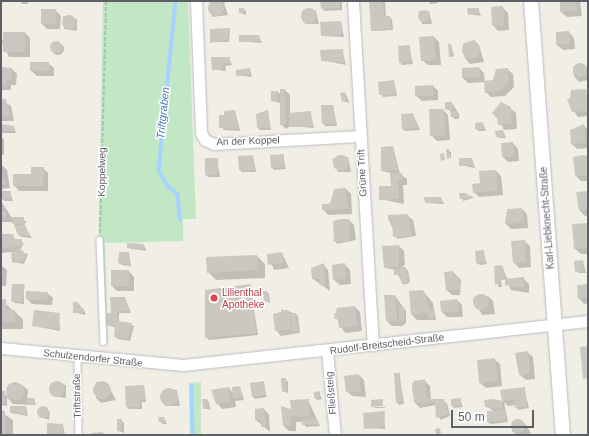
<!DOCTYPE html>
<html>
<head>
<meta charset="utf-8">
<style>
  body { margin:0 }
  #map { position:relative; width:589px; height:436px; overflow:hidden; background:#f0eee5; font-family:Helvetica,sans-serif }
  div>[style] { position:absolute }
  [style*='--x'] { left:calc(var(--x)*1px); top:calc(var(--y)*1px); width:calc(var(--w)*1px); rotate:calc(var(--a)*1deg) }
  .green>* { inset:0; background:#c2e7c4 }
  .shadow>* { inset:0; background:#0003 }
  .round { border-radius:50% }
  .stream>* { height:3.5px; margin:-1.75px; padding:0 1.75px; transform-origin:1.75px; border-radius:1.75px; background:#a6d3ff }
  .building>* { inset:0; background:#cbc8c2 }
  .path>* { height:2px; margin-top:-1px; transform-origin:0; background:repeating-linear-gradient(90deg,#9bc8ab 0 4px,transparent 0 6px) }
  .roads { filter:drop-shadow(0 0 1px #babcc1) drop-shadow(0 0 1px #babcc1) }
  .service>* { height:5.5px; margin:-2.75px; padding:0 2.75px; transform-origin:2.75px; border-radius:2.75px; background:#fff }
  .minor>* { height:11px; margin:-5.5px; padding:0 5.5px; transform-origin:5.5px; border-radius:5.5px; background:#fff }
  .tertiary>* { height:14px; margin:-7px; padding:0 7px; transform-origin:7px; border-radius:7px; background:#fff }
  .dots>* { width:11px; height:11px; translate:-50% -50%; box-sizing:border-box; border:2px solid #fff; border-radius:50% }
  span { translate:-50% -50%; white-space:nowrap; text-align:center; line-height:1.15; -webkit-text-stroke:3px #fff; paint-order:stroke }
  .street-label { font-size:10px; color:#5d6066 }
  .health-label { font-size:10px; color:#be3a42 }
  .left { translate:0 -50%; text-align:left }
  .water-label { font-size:11px; color:#4377bc; font-style:italic }
  .frame { position:absolute; inset:0; border:2px solid #5d6066; pointer-events:none }
  .scale { position:absolute; left:451px; top:410px; width:83px; height:18px; box-sizing:border-box; border:2px solid #5d6066; border-top:0; padding-left:5px; font-size:12px; line-height:14px; white-space:nowrap; color:#5d6066; -webkit-text-stroke:3px #fff; paint-order:stroke }
</style>
</head>
<body>
<div id="map">
  <div class="green">
    <i style="clip-path:polygon(103px 1px,188px 1px,196px 219px,183px 219px,183px 241px,105px 243px,108px 342px,101px 342px,98px 267px)"></i>
    <i style="clip-path:polygon(201px 382px,201px 435px,190px 435px,189px 383px)"></i>
  </div>
  <div class="shadow">
    <i style="clip-path:polygon(20px 1px,28px 1px,28px 4px,22px 4px)"></i>
    <i style="clip-path:polygon(210px 1px,230px 1px,224px 3px,228px 15px,212px 17px)"></i>
    <i style="clip-path:polygon(321px 1px,342px 1px,342px 10px,324px 11px)"></i>
    <i style="clip-path:polygon(370px 1px,385px 1px,386px 17px,392px 19px,393px 30px,372px 31px)"></i>
    <i style="clip-path:polygon(428px 1px,438px 1px,438px 3px,431px 4px)"></i>
    <i style="clip-path:polygon(561px 1px,580px 1px,582px 16px,567px 17px,561px 12px)"></i>
    <i style="clip-path:polygon(502px 7px,508px 13px,509px 30px,498px 31px,493px 25px)"></i>
    <i style="clip-path:polygon(244px 9px,246px 11px,246px 15px,240px 13px)"></i>
    <i style="clip-path:polygon(478px 9px,481px 16px,468px 14px)"></i>
    <i style="clip-path:polygon(55px 10px,61px 16px,60px 29px,47px 29px,42px 24px)"></i>
    <i style="clip-path:polygon(302px 11px,316px 11px,319px 24px,305px 24px)"></i>
    <i style="clip-path:polygon(419px 11px,429px 11px,432px 24px,422px 24px)"></i>
    <i style="clip-path:polygon(63px 16px,77px 19px,77px 31px,64px 29px)"></i>
    <i style="clip-path:polygon(341px 22px,344px 37px,322px 36px,321px 23px)"></i>
    <i style="clip-path:polygon(230px 29px,229px 42px,211px 42px,211px 30px)"></i>
    <i style="clip-path:polygon(569px 32px,574px 38px,575px 49px,563px 50px,557px 45px)"></i>
    <i style="clip-path:polygon(25px 33px,30px 38px,30px 57px,9px 57px,1px 40px)"></i>
    <i style="clip-path:polygon(259px 36px,262px 43px,240px 41px)"></i>
    <i style="clip-path:polygon(434px 37px,439px 42px,441px 65px,428px 65px,422px 60px)"></i>
    <i style="clip-path:polygon(474px 40px,479px 45px,484px 62px,470px 64px,465px 58px,463px 44px)"></i>
    <i class="round" style="left:52px;top:43px;width:12px;height:12px"></i>
    <i style="clip-path:polygon(451px 45px,454px 56px,451px 57px,450px 56px)"></i>
    <i style="clip-path:polygon(409px 46px,413px 64px,402px 65px,400px 62px)"></i>
    <i style="clip-path:polygon(342px 50px,346px 65px,322px 60px)"></i>
    <i style="clip-path:polygon(229px 58px,232px 65px,225px 66px,226px 71px,213px 69px)"></i>
    <i style="clip-path:polygon(48px 63px,54px 68px,54px 76px,37px 76px,31px 70px)"></i>
    <i style="clip-path:polygon(573px 66px,588px 67px,588px 80px,579px 82px,574px 76px)"></i>
    <i style="clip-path:polygon(1px 68px,12px 69px,17px 74px,16px 85px,11px 85px,11px 90px,1px 90px)"></i>
    <i style="clip-path:polygon(479px 68px,484px 73px,485px 82px,493px 81px,507px 69px,513px 74px,514px 87px,505px 96px,491px 97px,486px 92px,485px 82px,468px 83px,463px 78px)"></i>
    <i style="clip-path:polygon(250px 69px,252px 77px,237px 75px)"></i>
    <i style="clip-path:polygon(394px 81px,397px 96px,383px 97px,379px 82px)"></i>
    <i style="clip-path:polygon(433px 86px,438px 91px,438px 100px,422px 101px,416px 96px)"></i>
    <i style="clip-path:polygon(285px 90px,290px 95px,290px 114px,310px 112px,314px 128px,290px 126px,286px 129px,281px 124px,281px 103px,272px 101px,278px 92px,281px 95px)"></i>
    <i style="clip-path:polygon(586px 90px,588px 116px,578px 117px,569px 104px,571px 91px)"></i>
    <i style="clip-path:polygon(344px 93px,347px 96px,349px 103px,343px 101px)"></i>
    <i style="clip-path:polygon(1px 100px,11px 106px,14px 121px,1px 121px)"></i>
    <i style="clip-path:polygon(452px 103px,459px 114px,459px 119px,454px 119px,451px 111px,446px 109px)"></i>
    <i style="clip-path:polygon(333px 106px,337px 126px,325px 126px,323px 123px)"></i>
    <i style="clip-path:polygon(510px 108px,516px 113px,517px 129px,504px 130px,498px 119px)"></i>
    <i style="clip-path:polygon(443px 110px,448px 115px,450px 140px,437px 141px,431px 135px)"></i>
    <i style="clip-path:polygon(235px 111px,240px 131px,223px 130px,225px 116px)"></i>
    <i style="clip-path:polygon(268px 112px,271px 130px,260px 130px,258px 128px)"></i>
    <i style="clip-path:polygon(413px 114px,420px 130px,405px 131px,402px 128px)"></i>
    <i style="clip-path:polygon(483px 123px,486px 131px,479px 131px,476px 129px)"></i>
    <i style="clip-path:polygon(1px 125px,14px 127px,16px 133px,2px 133px)"></i>
    <i style="clip-path:polygon(583px 125px,588px 130px,588px 148px,577px 149px,572px 144px)"></i>
    <i style="clip-path:polygon(503px 131px,506px 138px,499px 138px,497px 136px)"></i>
    <i style="clip-path:polygon(1px 137px,4px 140px,4px 155px,1px 155px)"></i>
    <i style="clip-path:polygon(513px 143px,518px 149px,519px 161px,508px 162px,503px 157px)"></i>
    <i style="clip-path:polygon(393px 147px,400px 174px,407px 179px,407px 185px,403px 185px,404px 204px,380px 199px,392px 188px,391px 173px,382px 171px)"></i>
    <i style="clip-path:polygon(448px 150px,451px 152px,451px 159px,450px 158px)"></i>
    <i style="clip-path:polygon(283px 155px,286px 169px,274px 170px,272px 168px)"></i>
    <i style="clip-path:polygon(253px 156px,256px 172px,242px 172px,240px 170px)"></i>
    <i style="clip-path:polygon(348px 157px,351px 172px,338px 172px,332px 159px)"></i>
    <i style="clip-path:polygon(588px 157px,588px 181px,581px 181px,576px 176px,574px 158px)"></i>
    <i style="clip-path:polygon(217px 159px,220px 177px,208px 177px,206px 175px)"></i>
    <i style="clip-path:polygon(472px 159px,475px 168px,460px 165px)"></i>
    <i style="clip-path:polygon(1px 164px,7px 170px,10px 188px,1px 189px)"></i>
    <i style="clip-path:polygon(43px 168px,48px 173px,48px 191px,19px 191px,14px 185px)"></i>
    <i style="clip-path:polygon(496px 171px,501px 176px,503px 195px,479px 197px,474px 192px)"></i>
    <i style="clip-path:polygon(346px 189px,351px 194px,352px 214px,328px 215px,323px 209px)"></i>
    <i style="clip-path:polygon(10px 192px,13px 201px,5px 201px,2px 199px)"></i>
    <i style="clip-path:polygon(588px 192px,588px 216px,585px 216px,580px 211px)"></i>
    <i style="clip-path:polygon(461px 195px,472px 196px,473px 198px,463px 201px)"></i>
    <i style="clip-path:polygon(441px 198px,444px 204px,426px 203px)"></i>
    <i style="clip-path:polygon(1px 201px,12px 218px,26px 221px,24px 226px,32px 238px,21px 237px,13px 222px,1px 222px)"></i>
    <i style="clip-path:polygon(522px 209px,527px 214px,528px 228px,511px 229px,506px 224px)"></i>
    <i style="clip-path:polygon(407px 215px,413px 220px,416px 236px,397px 239px,389px 220px)"></i>
    <i style="clip-path:polygon(349px 220px,354px 225px,356px 240px,337px 244px,335px 241px)"></i>
    <i style="clip-path:polygon(574px 225px,588px 225px,588px 254px,581px 254px,575px 249px)"></i>
    <i style="clip-path:polygon(1px 235px,24px 243px,19px 252px,28px 254px,24px 264px,12px 262px,12px 252px,1px 253px)"></i>
    <i style="clip-path:polygon(524px 241px,530px 246px,531px 267px,519px 268px,514px 262px)"></i>
    <i style="clip-path:polygon(144px 245px,146px 251px,128px 248px)"></i>
    <i style="clip-path:polygon(399px 246px,404px 251px,405px 265px,401px 268px,408px 270px,410px 282px,404px 285px,395px 270px,385px 268px)"></i>
    <i style="clip-path:polygon(483px 251px,487px 264px,480px 265px,477px 263px)"></i>
    <i style="clip-path:polygon(129px 253px,131px 266px,122px 265px,119px 263px)"></i>
    <i style="clip-path:polygon(282px 253px,289px 268px,274px 270px,268px 255px)"></i>
    <i style="clip-path:polygon(257px 256px,265px 264px,265px 278px,216px 280px,208px 272px)"></i>
    <i style="clip-path:polygon(583px 261px,586px 273px,579px 273px,576px 271px)"></i>
    <i style="clip-path:polygon(323px 264px,328px 270px,330px 291px,313px 279px)"></i>
    <i style="clip-path:polygon(344px 264px,350px 270px,351px 284px,340px 285px,334px 280px,333px 266px)"></i>
    <i style="clip-path:polygon(1px 265px,7px 270px,6px 286px,1px 286px)"></i>
    <i style="clip-path:polygon(502px 266px,508px 280px,523px 278px,529px 284px,529px 293px,511px 290px,506px 279px,501px 280px,502px 287px,498px 287px)"></i>
    <i style="clip-path:polygon(129px 271px,134px 277px,134px 291px,117px 291px,112px 286px)"></i>
    <i style="clip-path:polygon(453px 272px,461px 280px,460px 295px,452px 295px,447px 290px)"></i>
    <i style="clip-path:polygon(588px 284px,588px 303px,584px 304px,579px 298px,578px 286px)"></i>
    <i style="clip-path:polygon(24px 285px,24px 304px,15px 303px,12px 301px)"></i>
    <i style="clip-path:polygon(250px 285px,258px 335px,209px 340px,206px 337px)"></i>
    <i style="clip-path:polygon(423px 291px,433px 303px,436px 320px,417px 320px,412px 315px,410px 292px)"></i>
    <i style="clip-path:polygon(267px 292px,269px 294px,270px 303px,265px 301px)"></i>
    <i style="clip-path:polygon(47px 293px,53px 298px,52px 305px,32px 304px,27px 299px)"></i>
    <i style="clip-path:polygon(385px 296px,395px 296px,406px 311px,406px 323px,402px 326px,392px 326px,387px 321px)"></i>
    <i style="clip-path:polygon(488px 296px,493px 301px,495px 314px,482px 315px,473px 298px)"></i>
    <i style="clip-path:polygon(125px 298px,131px 313px,119px 313px,119px 322px,134px 326px,130px 341px,117px 339px,116px 328px,108px 325px)"></i>
    <i style="clip-path:polygon(1px 300px,23px 319px,23px 329px,1px 329px)"></i>
    <i style="clip-path:polygon(457px 300px,462px 305px,463px 317px,447px 317px,442px 312px)"></i>
    <i style="clip-path:polygon(78px 303px,85px 312px,85px 315px,74px 312px)"></i>
    <i style="clip-path:polygon(355px 307px,360px 312px,362px 331px,345px 333px,334px 314px)"></i>
    <i style="clip-path:polygon(287px 310px,298px 316px,300px 333px,281px 336px,276px 330px,274px 314px)"></i>
    <i style="clip-path:polygon(59px 314px,60px 331px,34px 326px)"></i>
    <i style="clip-path:polygon(527px 352px,533px 357px,535px 379px,526px 380px,520px 375px)"></i>
    <i style="clip-path:polygon(494px 359px,500px 364px,502px 386px,486px 388px,480px 383px)"></i>
    <i style="clip-path:polygon(399px 374px,404px 404px,399px 405px,397px 402px)"></i>
    <i style="clip-path:polygon(359px 375px,364px 380px,366px 397px,352px 396px,347px 391px)"></i>
    <i style="clip-path:polygon(285px 379px,288px 382px,288px 393px,283px 391px)"></i>
    <i style="clip-path:polygon(424px 380px,430px 386px,431px 400px,447px 403px,450px 416px,440px 420px,436px 405px,420px 408px,415px 403px,412px 389px,414px 381px)"></i>
    <i style="clip-path:polygon(96px 382px,108px 385px,116px 400px,101px 403px,96px 398px)"></i>
    <i style="clip-path:polygon(263px 382px,267px 397px,255px 399px,253px 397px)"></i>
    <i style="clip-path:polygon(51px 383px,66px 385px,66px 398px,52px 396px)"></i>
    <i style="clip-path:polygon(8px 385px,22px 385px,28px 390px,27px 399px,34px 399px,36px 405px,13px 404px,7px 397px,7px 406px,1px 405px,1px 392px,8px 396px)"></i>
    <i style="clip-path:polygon(144px 386px,146px 402px,142px 402px,142px 409px,129px 409px,127px 407px)"></i>
    <i style="clip-path:polygon(240px 387px,244px 400px,235px 401px,236px 407px,222px 409px,217px 403px,229px 388px,233px 393px)"></i>
    <i style="clip-path:polygon(524px 388px,529px 408px,518px 410px,516px 405px,508px 406px,504px 402px,508px 422px,491px 424px,488px 422px,495px 412px,486px 406px,485px 401px,503px 402px,501px 391px)"></i>
    <i style="clip-path:polygon(177px 390px,180px 406px,165px 406px,162px 391px)"></i>
    <i style="clip-path:polygon(319px 392px,322px 399px,317px 400px,315px 397px)"></i>
    <i style="clip-path:polygon(460px 399px,463px 407px,454px 408px,452px 405px)"></i>
    <i style="clip-path:polygon(207px 400px,209px 402px,210px 410px,204px 408px)"></i>
    <i style="clip-path:polygon(308px 400px,320px 426px,306px 427px,303px 422px,296px 422px,296px 431px,289px 431px,284px 426px,292px 411px)"></i>
    <i style="clip-path:polygon(26px 407px,28px 416px,11px 413px)"></i>
    <i style="clip-path:polygon(40px 407px,50px 412px,49px 420px,40px 417px)"></i>
    <i style="clip-path:polygon(374px 407px,385px 407px,385px 408px,375px 408px)"></i>
    <i style="clip-path:polygon(264px 409px,269px 415px,270px 432px,256px 420px)"></i>
    <i style="clip-path:polygon(1px 412px,13px 420px,13px 435px,1px 435px)"></i>
    <i style="clip-path:polygon(384px 412px,385px 429px,365px 428px)"></i>
    <i style="clip-path:polygon(160px 418px,164px 418px,167px 424px,162px 424px)"></i>
    <i style="clip-path:polygon(121px 420px,124px 423px,124px 433px,118px 431px)"></i>
    <i style="clip-path:polygon(522px 421px,527px 426px,531px 434px,517px 435px,512px 431px,512px 422px)"></i>
    <i style="clip-path:polygon(63px 425px,65px 435px,48px 435px)"></i>
  </div>
  <div class="stream">
    <i style="--x:176;--y:1;--w:170;--a:95.7"></i>
    <i style="--x:159;--y:170;--w:18;--a:61"></i>
    <i style="--x:168;--y:186;--w:13;--a:39"></i>
    <i style="--x:178;--y:194;--w:25;--a:85"></i>
    <i style="--x:192;--y:386;--w:49;--a:88.8"></i>
  </div>
  <div class="building">
    <i class="round" style="left:208px;top:0;width:16px;height:16px"></i>
    <i style="clip-path:polygon(320px 1px,340px 1px,340px 8px,321px 9px)"></i>
    <i style="clip-path:polygon(369px 1px,383px 1px,384px 16px,390px 16px,391px 28px,371px 31px)"></i>
    <i style="clip-path:polygon(560px 1px,576px 1px,577px 11px,560px 12px)"></i>
    <i style="clip-path:polygon(503px 6px,504px 25px,492px 26px,491px 7px)"></i>
    <i style="clip-path:polygon(239px 8px,244px 8px,244px 13px,239px 13px)"></i>
    <i style="clip-path:polygon(467px 8px,479px 8px,479px 14px,468px 15px)"></i>
    <i class="round" style="left:301px;top:8px;width:16px;height:16px"></i>
    <i style="clip-path:polygon(41px 9px,56px 9px,56px 24px,41px 24px)"></i>
    <i class="round" style="left:418px;top:10px;width:12px;height:12px"></i>
    <i class="round" style="left:62px;top:15px;width:14px;height:14px"></i>
    <i style="clip-path:polygon(341px 21px,342px 35px,321px 36px,320px 22px)"></i>
    <i style="clip-path:polygon(230px 28px,227px 40px,210px 43px,210px 29px)"></i>
    <i style="clip-path:polygon(569px 31px,570px 44px,556px 45px,556px 32px)"></i>
    <i style="clip-path:polygon(3px 32px,25px 32px,25px 52px,3px 52px)"></i>
    <i style="clip-path:polygon(239px 35px,259px 35px,260px 41px,239px 42px)"></i>
    <i style="clip-path:polygon(434px 36px,436px 60px,421px 61px,419px 37px)"></i>
    <i class="round" style="left:462px;top:41px;width:18px;height:18px"></i>
    <i class="round" style="left:50px;top:41px;width:12px;height:12px"></i>
    <i style="clip-path:polygon(448px 44px,451px 44px,452px 57px,449px 57px)"></i>
    <i style="clip-path:polygon(410px 45px,411px 62px,399px 63px,398px 46px)"></i>
    <i style="clip-path:polygon(343px 49px,344px 63px,321px 61px,320px 50px)"></i>
    <i style="clip-path:polygon(211px 57px,230px 57px,230px 63px,223px 64px,224px 69px,212px 70px)"></i>
    <i style="clip-path:polygon(30px 62px,49px 62px,49px 71px,30px 71px)"></i>
    <i class="round" style="left:573px;top:63px;width:14px;height:14px"></i>
    <i style="clip-path:polygon(1px 67px,12px 68px,11px 80px,6px 80px,6px 85px,1px 85px)"></i>
    <i style="clip-path:polygon(479px 67px,480px 77px,462px 78px,462px 68px)"></i>
    <i style="clip-path:polygon(250px 68px,250px 75px,236px 76px,236px 70px)"></i>
    <i style="clip-path:polygon(508px 68px,509px 81px,500px 91px,485px 93px,484px 81px,493px 80px,496px 69px)"></i>
    <i style="clip-path:polygon(394px 80px,395px 94px,379px 95px,378px 82px)"></i>
    <i style="clip-path:polygon(433px 85px,433px 96px,415px 96px,415px 86px)"></i>
    <i style="clip-path:polygon(280px 89px,285px 89px,286px 124px,280px 125px)"></i>
    <i style="clip-path:polygon(586px 89px,588px 111px,572px 112px,567px 99px,571px 99px,571px 90px)"></i>
    <i style="clip-path:polygon(271px 91px,278px 91px,278px 101px,271px 101px)"></i>
    <i style="clip-path:polygon(345px 92px,347px 100px,342px 102px,340px 93px)"></i>
    <i style="clip-path:polygon(1px 99px,6px 99px,10px 116px,1px 117px)"></i>
    <i style="clip-path:polygon(445px 102px,452px 102px,453px 109px,445px 109px)"></i>
    <i style="clip-path:polygon(501px 102px,511px 107px,512px 124px,498px 125px,497px 118px,492px 113px)"></i>
    <i style="clip-path:polygon(321px 105px,333px 105px,336px 124px,322px 124px)"></i>
    <i style="clip-path:polygon(429px 109px,444px 109px,445px 135px,430px 136px)"></i>
    <i style="clip-path:polygon(235px 110px,238px 129px,219px 128px,219px 115px,224px 115px,224px 111px)"></i>
    <i style="clip-path:polygon(268px 110px,270px 128px,257px 128px,256px 114px)"></i>
    <i style="clip-path:polygon(311px 111px,312px 126px,290px 127px,289px 113px)"></i>
    <i style="clip-path:polygon(450px 111px,457px 111px,457px 117px,451px 117px)"></i>
    <i style="clip-path:polygon(413px 113px,418px 128px,402px 129px,401px 114px)"></i>
    <i style="clip-path:polygon(483px 122px,484px 129px,475px 129px,475px 123px)"></i>
    <i style="clip-path:polygon(1px 124px,14px 126px,14px 131px,1px 131px)"></i>
    <i style="clip-path:polygon(584px 124px,586px 143px,571px 144px,570px 130px)"></i>
    <i style="clip-path:polygon(503px 130px,504px 136px,496px 137px,495px 131px)"></i>
    <i style="clip-path:polygon(513px 142px,515px 156px,502px 157px,501px 143px)"></i>
    <i style="clip-path:polygon(393px 146px,398px 170px,381px 171px,381px 147px)"></i>
    <i style="clip-path:polygon(446px 149px,449px 149px,449px 159px,447px 159px)"></i>
    <i style="clip-path:polygon(444px 153px,445px 160px,441px 161px,440px 154px)"></i>
    <i style="clip-path:polygon(284px 154px,284px 167px,271px 168px,270px 155px)"></i>
    <i class="round" style="left:333px;top:155px;width:16px;height:16px"></i>
    <i style="clip-path:polygon(253px 155px,254px 170px,239px 170px,238px 156px)"></i>
    <i style="clip-path:polygon(583px 155px,588px 156px,588px 175px,575px 176px,573px 157px)"></i>
    <i style="clip-path:polygon(205px 158px,218px 158px,218px 175px,205px 175px)"></i>
    <i style="clip-path:polygon(459px 158px,472px 158px,473px 165px,459px 166px)"></i>
    <i style="clip-path:polygon(31px 167px,44px 167px,43px 186px,13px 186px,13px 174px,31px 174px)"></i>
    <i style="clip-path:polygon(496px 170px,498px 190px,473px 193px,472px 184px,480px 183px,479px 171px)"></i>
    <i style="clip-path:polygon(390px 173px,402px 173px,403px 180px,398px 180px,399px 199px,379px 200px,379px 186px,391px 186px)"></i>
    <i style="clip-path:polygon(1px 178px,5px 178px,5px 184px,1px 184px)"></i>
    <i style="clip-path:polygon(346px 188px,348px 209px,322px 210px,322px 204px,330px 204px,334px 189px)"></i>
    <i style="clip-path:polygon(1px 191px,11px 191px,11px 199px,1px 199px)"></i>
    <i style="clip-path:polygon(588px 191px,588px 210px,579px 211px,576px 192px)"></i>
    <i style="clip-path:polygon(459px 193px,466px 193px,473px 198px,460px 199px)"></i>
    <i style="clip-path:polygon(424px 197px,441px 197px,442px 202px,425px 203px)"></i>
    <i style="clip-path:polygon(522px 208px,524px 223px,505px 224px,507px 209px)"></i>
    <i style="clip-path:polygon(1px 211px,6px 212px,6px 218px,1px 217px)"></i>
    <i style="clip-path:polygon(408px 214px,412px 236px,393px 237px,392px 220px,388px 220px,388px 215px)"></i>
    <i style="clip-path:polygon(12px 217px,24px 217px,24px 224px,12px 224px)"></i>
    <i style="clip-path:polygon(341px 219px,349px 219px,350px 241px,334px 242px,333px 221px)"></i>
    <i style="clip-path:polygon(588px 223px,588px 248px,574px 249px,572px 224px)"></i>
    <i style="clip-path:polygon(14px 225px,25px 225px,30px 236px,18px 235px)"></i>
    <i style="clip-path:polygon(1px 234px,13px 234px,15px 239px,22px 239px,22px 246px,1px 249px)"></i>
    <i style="clip-path:polygon(525px 240px,526px 262px,513px 263px,511px 241px)"></i>
    <i style="clip-path:polygon(127px 243px,144px 244px,144px 249px,127px 248px)"></i>
    <i style="clip-path:polygon(399px 245px,399px 267px,406px 267px,408px 284px,402px 284px,399px 267px,384px 268px,382px 246px)"></i>
    <i class="round" style="left:11px;top:249px;width:14px;height:14px"></i>
    <i style="clip-path:polygon(484px 250px,485px 262px,476px 263px,475px 251px)"></i>
    <i style="clip-path:polygon(119px 252px,129px 252px,129px 264px,118px 263px)"></i>
    <i style="clip-path:polygon(282px 252px,284px 263px,268px 265px,267px 254px)"></i>
    <i style="clip-path:polygon(257px 255px,258px 270px,207px 273px,206px 257px)"></i>
    <i style="clip-path:polygon(583px 260px,584px 271px,575px 272px,574px 261px)"></i>
    <i style="clip-path:polygon(324px 263px,325px 286px,321px 286px,320px 279px,312px 279px,311px 268px)"></i>
    <i style="clip-path:polygon(345px 263px,346px 279px,333px 280px,332px 265px)"></i>
    <i style="clip-path:polygon(502px 265px,506px 277px,499px 278px,500px 284px,495px 285px,494px 266px)"></i>
    <i style="clip-path:polygon(394px 269px,399px 269px,399px 275px,394px 275px)"></i>
    <i style="clip-path:polygon(111px 270px,129px 270px,129px 286px,111px 286px)"></i>
    <i style="clip-path:polygon(453px 271px,454px 277px,459px 277px,460px 289px,446px 291px,444px 272px)"></i>
    <i style="clip-path:polygon(524px 277px,524px 288px,505px 285px,505px 279px)"></i>
    <i style="clip-path:polygon(12px 284px,25px 284px,22px 302px,11px 301px)"></i>
    <i style="clip-path:polygon(251px 284px,256px 333px,205px 338px,205px 290px)"></i>
    <i style="clip-path:polygon(588px 284px,588px 298px,578px 299px,577px 285px)"></i>
    <i style="clip-path:polygon(423px 290px,430px 310px,434px 310px,435px 318px,429px 319px,428px 312px,411px 315px,409px 291px)"></i>
    <i style="clip-path:polygon(26px 291px,48px 292px,47px 301px,26px 299px)"></i>
    <i style="clip-path:polygon(263px 291px,267px 291px,269px 301px,264px 301px)"></i>
    <i class="round" style="left:473px;top:294px;width:16px;height:16px"></i>
    <i style="clip-path:polygon(384px 295px,395px 295px,397px 321px,386px 321px)"></i>
    <i style="clip-path:polygon(110px 297px,125px 297px,129px 311px,117px 311px,117px 321px,132px 323px,128px 339px,114px 337px,115px 326px,106px 325px,107px 313px,111px 313px)"></i>
    <i style="clip-path:polygon(1px 299px,6px 299px,6px 309px,15px 310px,15px 322px,1px 322px)"></i>
    <i style="clip-path:polygon(457px 299px,458px 312px,441px 312px,440px 301px)"></i>
    <i style="clip-path:polygon(73px 302px,78px 302px,78px 308px,84px 308px,83px 313px,73px 313px)"></i>
    <i style="clip-path:polygon(355px 306px,357px 326px,339px 328px,338px 318px,334px 319px,337px 308px)"></i>
    <i style="clip-path:polygon(399px 307px,404px 307px,404px 321px,399px 321px)"></i>
    <i style="clip-path:polygon(281px 309px,289px 312px,291px 329px,275px 331px,273px 314px,281px 313px)"></i>
    <i style="clip-path:polygon(34px 310px,60px 313px,58px 329px,32px 326px)"></i>
    <i style="clip-path:polygon(290px 313px,296px 313px,298px 331px,292px 331px)"></i>
    <i style="clip-path:polygon(588px 346px,588px 378px,583px 379px,580px 347px)"></i>
    <i style="clip-path:polygon(528px 351px,530px 374px,519px 375px,515px 353px)"></i>
    <i style="clip-path:polygon(495px 358px,498px 381px,479px 383px,477px 360px)"></i>
    <i style="clip-path:polygon(394px 373px,400px 373px,402px 402px,396px 403px)"></i>
    <i style="clip-path:polygon(359px 374px,361px 392px,346px 392px,344px 376px)"></i>
    <i style="clip-path:polygon(281px 378px,286px 378px,287px 391px,282px 392px)"></i>
    <i style="clip-path:polygon(425px 379px,427px 399px,444px 399px,448px 414px,436px 418px,435px 402px,414px 403px,412px 383px)"></i>
    <i style="clip-path:polygon(264px 381px,266px 395px,252px 397px,250px 383px)"></i>
    <i class="round" style="left:49px;top:381px;width:16px;height:16px"></i>
    <i class="round" style="left:93px;top:381px;width:18px;height:18px"></i>
    <i class="round" style="left:6px;top:382px;width:18px;height:18px"></i>
    <i style="clip-path:polygon(144px 385px,145px 400px,140px 400px,140px 407px,126px 407px,125px 386px)"></i>
    <i style="clip-path:polygon(240px 386px,242px 397px,233px 399px,232px 387px)"></i>
    <i style="clip-path:polygon(229px 387px,231px 402px,216px 404px,211px 390px)"></i>
    <i style="clip-path:polygon(525px 387px,527px 406px,515px 408px,514px 399px,502px 401px,500px 390px)"></i>
    <i class="round" style="left:160px;top:388px;width:18px;height:18px"></i>
    <i style="clip-path:polygon(1px 391px,5px 391px,5px 404px,1px 403px)"></i>
    <i style="clip-path:polygon(320px 391px,320px 397px,314px 398px,314px 392px)"></i>
    <i style="clip-path:polygon(27px 398px,35px 398px,34px 404px,27px 403px)"></i>
    <i style="clip-path:polygon(461px 398px,461px 405px,451px 406px,451px 399px)"></i>
    <i style="clip-path:polygon(202px 399px,207px 399px,208px 408px,203px 409px)"></i>
    <i style="clip-path:polygon(309px 399px,310px 416px,290px 417px,291px 426px,283px 426px,281px 406px,291px 409px,290px 400px)"></i>
    <i style="clip-path:polygon(383px 399px,383px 406px,371px 407px,371px 400px)"></i>
    <i style="clip-path:polygon(493px 399px,502px 401px,503px 409px,485px 407px,484px 400px)"></i>
    <i style="clip-path:polygon(10px 406px,26px 406px,26px 414px,10px 413px)"></i>
    <i class="round" style="left:37px;top:406px;width:12px;height:12px"></i>
    <i style="clip-path:polygon(264px 408px,266px 427px,261px 427px,261px 420px,255px 420px,255px 409px)"></i>
    <i style="clip-path:polygon(505px 410px,506px 420px,487px 422px,487px 411px)"></i>
    <i style="clip-path:polygon(1px 411px,5px 411px,5px 435px,1px 435px)"></i>
    <i style="clip-path:polygon(385px 411px,383px 427px,364px 429px,363px 413px)"></i>
    <i style="clip-path:polygon(158px 417px,164px 417px,165px 422px,159px 422px)"></i>
    <i style="clip-path:polygon(317px 418px,318px 424px,302px 425px,302px 420px)"></i>
    <i style="clip-path:polygon(117px 419px,122px 419px,122px 431px,117px 431px)"></i>
    <i class="round" style="left:511px;top:419px;width:14px;height:14px"></i>
    <i style="clip-path:polygon(47px 423px,63px 424px,63px 435px,47px 435px)"></i>
    <i style="clip-path:polygon(440px 428px,441px 435px,436px 435px,435px 429px)"></i>
    <i style="clip-path:polygon(101px 432px,108px 435px,92px 435px,92px 433px)"></i>
  </div>
  <div class="path">
    <i style="--x:100;--y:233;--w:232;--a:-88.5"></i>
  </div>
  <div class="roads">
    <div class="service">
      <i style="--x:100;--y:240;--w:102;--a:87.8"></i>
      <i style="--x:78;--y:357;--w:78;--a:89.3"></i>
    </div>
    <div class="minor">
      <i style="--x:196;--y:1;--w:132;--a:87.8"></i>
      <i style="--x:201;--y:133;--w:8;--a:60"></i>
      <i style="--x:205;--y:140;--w:10;--a:24"></i>
      <i style="--x:214;--y:144;--w:146;--a:-3.1"></i>
      <i style="--x:353;--y:1;--w:345;--a:86.7"></i>
      <i style="--x:1;--y:348;--w:183;--a:5.3"></i>
      <i style="--x:183;--y:365;--w:407;--a:-6.2"></i>
      <i style="--x:327;--y:351;--w:84;--a:84.6"></i>
    </div>
    <div class="tertiary">
      <i style="--x:531;--y:1;--w:435;--a:85.8"></i>
    </div>
  </div>
  <div class="dots">
    <i style="left:214px;top:298px;background:#e0444e"></i>
  </div>
  <div class="street-label">
    <span style="left:248px;top:141px;rotate:-2deg">An der Koppel</span>
    <span style="left:102px;top:172px;rotate:-89deg">Koppelweg</span>
    <span style="left:362px;top:173px;rotate:-93deg">Grüne Trift</span>
    <span style="left:547px;top:218px;rotate:-94deg">Karl-Liebknecht-Straße</span>
    <span style="left:387px;top:344px;rotate:-7deg">Rudolf-Breitscheid-Straße</span>
    <span style="left:93px;top:358px;rotate:6deg">Schulzendorfer Straße</span>
    <span style="left:331px;top:393px;rotate:-95deg">Fließsteig</span>
    <span style="left:77px;top:396px;rotate:-91deg">Triftstraße</span>
  </div>
  <div class="health-label">
    <span class="left" style="left:222px;top:298px">Lilienthal<br>Apotheke</span>
  </div>
  <div class="water-label">
    <span style="left:163px;top:113px;rotate:-84deg">Triftgraben</span>
  </div>
  <div class="frame"></div>
  <div class="scale">50 m</div>
</div>
</body>
</html>
